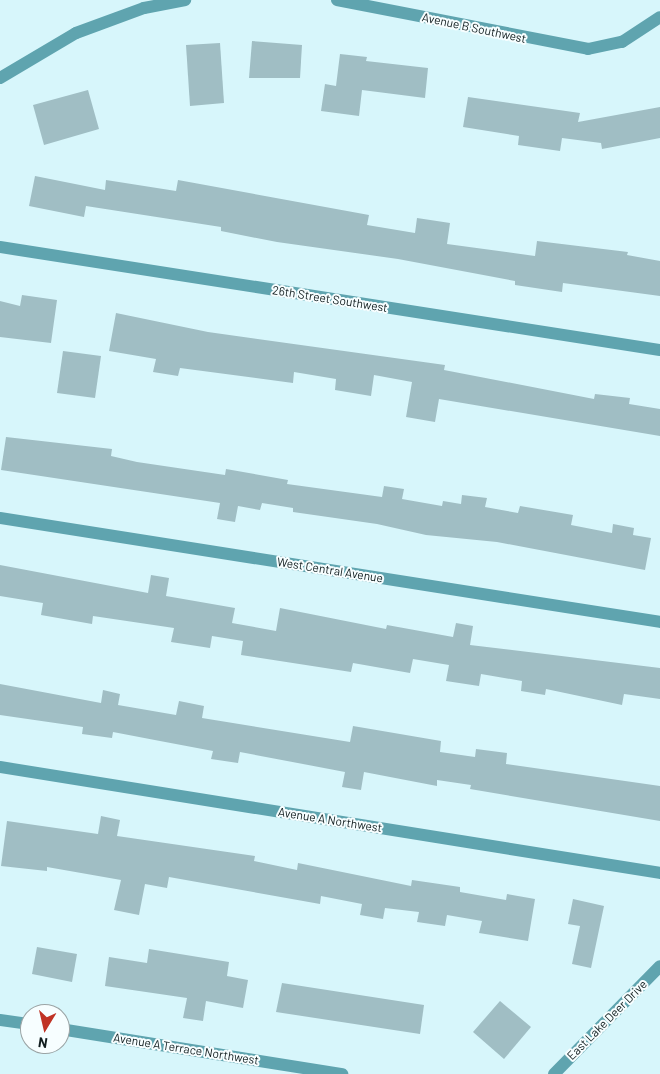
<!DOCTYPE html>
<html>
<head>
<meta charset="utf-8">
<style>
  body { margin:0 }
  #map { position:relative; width:660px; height:1074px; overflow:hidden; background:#d7f6fb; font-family:Barlow,sans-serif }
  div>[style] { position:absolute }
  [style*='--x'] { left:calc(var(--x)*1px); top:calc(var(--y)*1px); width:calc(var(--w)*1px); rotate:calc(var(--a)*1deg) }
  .building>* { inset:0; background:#a0bec4 }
  .street>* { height:12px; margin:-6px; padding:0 6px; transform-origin:6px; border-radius:6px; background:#5fa4af }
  span { translate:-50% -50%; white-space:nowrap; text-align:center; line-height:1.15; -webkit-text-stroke:4px #f7feff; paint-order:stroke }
  .street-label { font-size:12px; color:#111d1f }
  .north { position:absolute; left:20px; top:1004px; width:50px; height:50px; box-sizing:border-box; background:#f7feff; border:1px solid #9ba4a5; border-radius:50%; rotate:189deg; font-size:14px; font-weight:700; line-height:20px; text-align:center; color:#111d1f }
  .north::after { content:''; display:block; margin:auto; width:18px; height:22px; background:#c03325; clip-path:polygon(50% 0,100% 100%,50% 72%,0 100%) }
</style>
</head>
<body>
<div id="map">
  <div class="building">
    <i style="clip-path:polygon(252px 41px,302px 45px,300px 78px,249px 78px)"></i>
    <i style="clip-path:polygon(220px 43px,224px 103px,190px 106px,186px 45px)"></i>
    <i style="clip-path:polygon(340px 54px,367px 57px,366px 61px,428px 68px,425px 98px,362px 90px,359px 116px,321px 111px,325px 84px,336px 86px)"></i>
    <i style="clip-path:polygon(88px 90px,99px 129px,44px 145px,33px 105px)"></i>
    <i style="clip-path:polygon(468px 97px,580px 113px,578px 122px,660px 107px,660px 138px,602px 149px,601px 143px,562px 138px,560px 151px,518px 145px,519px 136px,463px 127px)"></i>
    <i style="clip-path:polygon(35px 176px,105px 190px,106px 180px,176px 191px,178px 180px,369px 215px,367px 225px,415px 233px,417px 218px,450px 223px,447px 244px,535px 256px,537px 241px,628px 252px,627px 255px,660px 261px,660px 296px,563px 283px,562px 292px,515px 285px,515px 281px,398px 259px,277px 242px,221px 231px,221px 227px,86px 206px,84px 217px,29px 206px)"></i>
    <i style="clip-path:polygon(22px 295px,57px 300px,51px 343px,0 337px,0 301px,20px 306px)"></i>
    <i style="clip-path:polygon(116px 313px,208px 332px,445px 365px,444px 370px,594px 399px,595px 394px,630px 398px,629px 404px,660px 409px,660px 436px,439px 399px,435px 422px,406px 417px,412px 382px,374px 375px,371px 396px,335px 390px,336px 379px,294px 372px,293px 383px,180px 368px,178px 376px,153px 372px,156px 359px,109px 351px)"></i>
    <i style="clip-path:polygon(63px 351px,101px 356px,95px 398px,57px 393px)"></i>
    <i style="clip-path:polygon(6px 437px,112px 449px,111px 456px,137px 462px,225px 475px,226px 469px,288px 480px,287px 484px,382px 497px,384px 486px,404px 489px,402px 499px,442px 506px,443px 501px,461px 504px,462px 495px,487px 498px,485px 507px,518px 513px,520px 506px,573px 515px,571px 525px,612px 533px,613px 524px,634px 528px,633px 535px,651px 538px,645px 570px,497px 542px,426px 535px,377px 524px,293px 512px,293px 508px,262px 503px,260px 510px,238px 506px,235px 522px,217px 519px,220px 503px,1px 470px)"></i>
    <i style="clip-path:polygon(0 565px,148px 593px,151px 575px,169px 578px,166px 596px,235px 608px,232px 623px,276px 631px,280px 608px,386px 629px,387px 625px,453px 637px,456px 623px,473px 626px,470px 645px,660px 668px,660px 699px,624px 694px,622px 705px,546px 689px,545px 695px,521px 691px,522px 681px,481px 674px,479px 686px,446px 681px,449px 665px,413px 659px,410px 673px,353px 663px,351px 672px,241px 655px,243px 641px,212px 636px,210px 648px,171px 642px,174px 628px,93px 616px,92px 624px,41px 615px,43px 603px,0 596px)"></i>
    <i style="clip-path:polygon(0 684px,101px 703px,103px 690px,120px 694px,118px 705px,176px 715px,179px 701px,204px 706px,202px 718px,350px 742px,353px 726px,441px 741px,440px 752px,475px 757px,476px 749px,507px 753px,506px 764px,660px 786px,660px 821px,470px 789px,471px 785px,437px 780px,437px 786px,364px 772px,361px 790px,342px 787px,345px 772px,240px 752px,238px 763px,211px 759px,213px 751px,160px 741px,113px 732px,112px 738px,82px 734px,83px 727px,0 715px)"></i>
    <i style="clip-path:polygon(101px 816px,120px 820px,117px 836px,255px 856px,254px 861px,297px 870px,298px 863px,411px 886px,412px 880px,460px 887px,460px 892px,506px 900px,507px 894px,535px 899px,528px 941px,479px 933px,482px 921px,447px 915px,445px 926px,417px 922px,419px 912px,385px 908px,383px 919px,360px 915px,362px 904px,321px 896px,320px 904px,169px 877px,167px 888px,145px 884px,139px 915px,114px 910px,121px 880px,47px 867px,47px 871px,1px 866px,7px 821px,98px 834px)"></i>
    <i style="clip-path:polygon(573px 899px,604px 906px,591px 968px,572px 964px,580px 926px,568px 924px)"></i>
    <i style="clip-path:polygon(37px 947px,77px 954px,72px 982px,32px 974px)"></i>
    <i style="clip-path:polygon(149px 949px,229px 962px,227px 976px,248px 980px,243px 1008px,206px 1001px,203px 1021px,183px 1018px,187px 998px,105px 986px,109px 957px,147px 963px)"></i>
    <i style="clip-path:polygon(282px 983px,424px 1005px,420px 1034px,276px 1012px)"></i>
    <i style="clip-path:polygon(500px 1001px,531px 1027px,504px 1059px,473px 1032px)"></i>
  </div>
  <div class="street">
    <i style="--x:337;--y:0;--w:256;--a:11"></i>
    <i style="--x:588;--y:49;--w:35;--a:-12"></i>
    <i style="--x:622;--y:42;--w:45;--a:-33.3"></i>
    <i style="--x:0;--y:78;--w:88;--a:-30.6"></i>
    <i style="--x:76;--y:33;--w:72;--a:-20.2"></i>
    <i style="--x:144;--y:8;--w:42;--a:-11"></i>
    <i style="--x:0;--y:247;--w:668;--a:8.87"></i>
    <i style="--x:0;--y:518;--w:668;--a:8.95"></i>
    <i style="--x:0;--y:767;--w:668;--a:9.12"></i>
    <i style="--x:0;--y:1020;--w:30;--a:8"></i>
    <i style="--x:60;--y:1029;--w:286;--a:9.1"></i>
    <i style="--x:554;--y:1074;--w:151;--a:-45.5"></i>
  </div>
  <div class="street-label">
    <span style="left:474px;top:28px;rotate:12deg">Avenue B Southwest</span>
    <span style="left:330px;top:299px;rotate:9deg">26th Street Southwest</span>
    <span style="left:330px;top:570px;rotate:9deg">West Central Avenue</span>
    <span style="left:330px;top:820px;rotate:9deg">Avenue A Northwest</span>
    <span style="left:607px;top:1020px;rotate:-45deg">East Lake Deer Drive</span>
    <span style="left:186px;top:1049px;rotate:9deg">Avenue A Terrace Northwest</span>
  </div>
  <div class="north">N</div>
</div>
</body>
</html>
